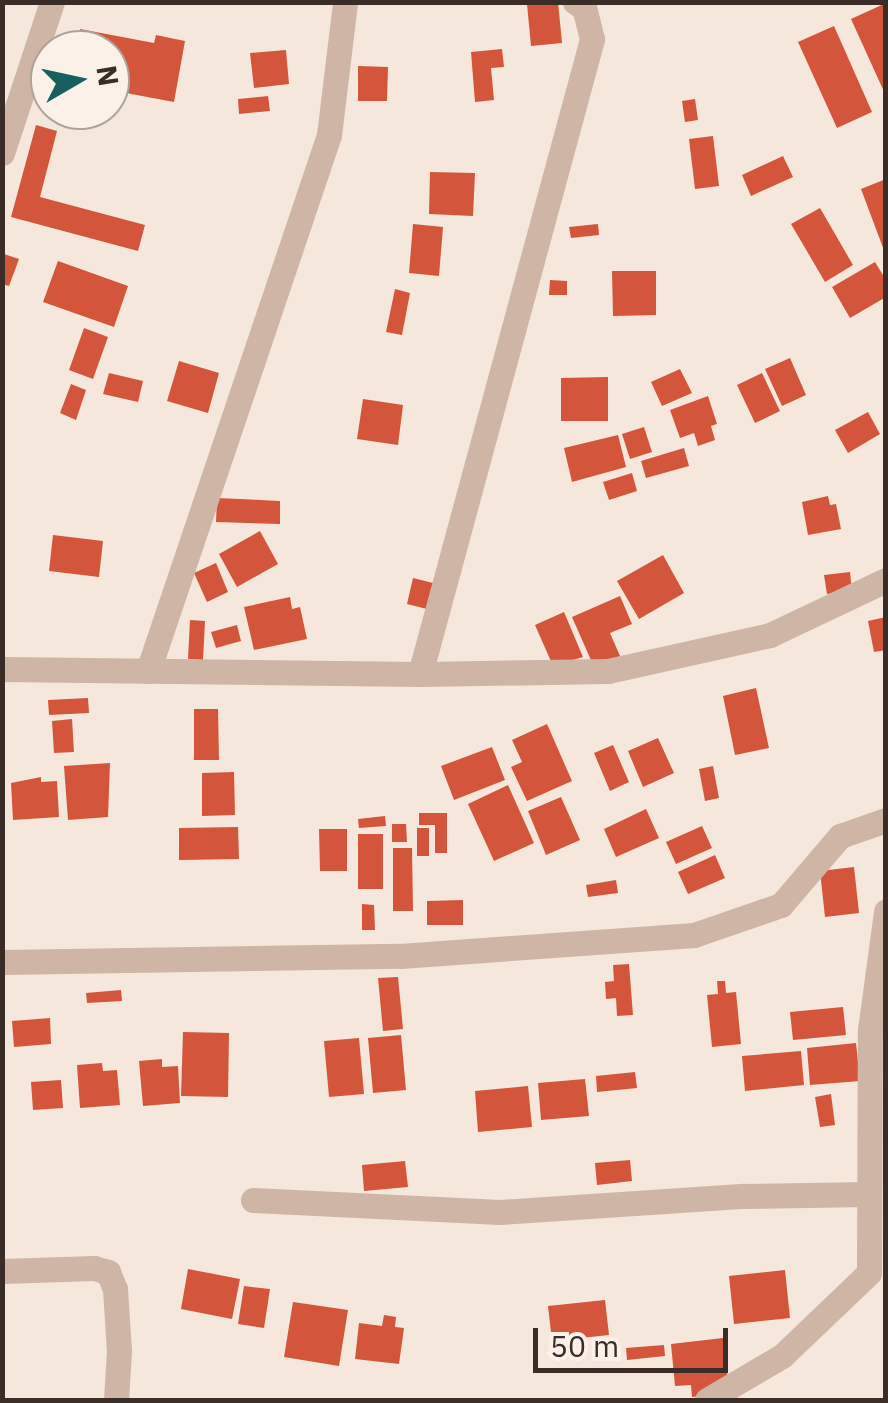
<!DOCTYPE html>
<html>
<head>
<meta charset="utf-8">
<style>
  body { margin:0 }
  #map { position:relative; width:888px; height:1403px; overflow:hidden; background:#f5e7db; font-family:"IBM Plex Sans",sans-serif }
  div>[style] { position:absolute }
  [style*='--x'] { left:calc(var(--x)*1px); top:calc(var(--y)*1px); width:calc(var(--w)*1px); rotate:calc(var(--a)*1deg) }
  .building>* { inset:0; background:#d3553b }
  .minor>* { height:25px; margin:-12.5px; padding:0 12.5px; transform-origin:12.5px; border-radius:12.5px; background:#ceb5a6 }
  span { translate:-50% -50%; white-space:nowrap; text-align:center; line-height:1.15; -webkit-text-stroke:9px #fcf1e8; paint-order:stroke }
  .frame { position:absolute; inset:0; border:5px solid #3a2c27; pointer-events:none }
  .north { position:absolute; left:30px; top:30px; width:100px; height:100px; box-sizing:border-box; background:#fcf1e8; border:2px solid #aea29b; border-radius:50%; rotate:81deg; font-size:28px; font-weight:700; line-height:40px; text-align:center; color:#3a2c27 }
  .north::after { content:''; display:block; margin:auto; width:35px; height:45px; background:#186060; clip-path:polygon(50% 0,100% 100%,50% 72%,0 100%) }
  .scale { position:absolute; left:533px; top:1328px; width:195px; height:45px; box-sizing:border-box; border:5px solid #3a2c27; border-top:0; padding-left:12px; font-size:30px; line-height:35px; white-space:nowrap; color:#3a2c27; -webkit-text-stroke:8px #fcf1e8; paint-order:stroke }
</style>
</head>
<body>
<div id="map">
  <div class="building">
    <i style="clip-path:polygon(541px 2px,558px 2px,562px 43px,531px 46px,527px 4px)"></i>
    <i style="clip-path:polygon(886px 3px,886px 96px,851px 19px)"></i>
    <i style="clip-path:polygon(834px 26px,872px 112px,837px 128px,798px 42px)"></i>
    <i style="clip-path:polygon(80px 29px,154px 43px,156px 35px,185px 41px,174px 102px,110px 90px,110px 50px,76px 50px)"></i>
    <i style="clip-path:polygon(502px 49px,504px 67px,491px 68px,494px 100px,475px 102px,471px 52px)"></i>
    <i style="clip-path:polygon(286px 50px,289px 84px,254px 88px,250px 53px)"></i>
    <i style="clip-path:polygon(358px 66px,388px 67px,387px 101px,358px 101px)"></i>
    <i style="clip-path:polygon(268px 96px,270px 111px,239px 114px,238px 99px)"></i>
    <i style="clip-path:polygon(695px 99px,698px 120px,685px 122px,682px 101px)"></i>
    <i style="clip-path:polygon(36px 125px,57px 131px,40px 197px,145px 225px,138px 251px,11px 217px)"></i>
    <i style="clip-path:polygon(713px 136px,719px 186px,695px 189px,689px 139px)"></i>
    <i style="clip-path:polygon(783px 156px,793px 177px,751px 196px,742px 175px)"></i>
    <i style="clip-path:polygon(430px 172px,475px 173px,473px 216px,429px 214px)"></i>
    <i style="clip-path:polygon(886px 179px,886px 253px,885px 253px,861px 189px)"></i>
    <i style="clip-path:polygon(820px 208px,853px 265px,825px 282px,791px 224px)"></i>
    <i style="clip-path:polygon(413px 224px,443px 227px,439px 276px,409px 273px)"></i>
    <i style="clip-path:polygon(598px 224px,599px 235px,571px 238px,569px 227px)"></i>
    <i style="clip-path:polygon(4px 254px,19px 259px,9px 286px,2px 284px)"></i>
    <i style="clip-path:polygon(58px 261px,128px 286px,114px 327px,43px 302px)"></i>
    <i style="clip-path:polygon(875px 262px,886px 280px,886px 297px,850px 318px,832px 287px)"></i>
    <i style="clip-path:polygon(612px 271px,656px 271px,656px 315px,613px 316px)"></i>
    <i style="clip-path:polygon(550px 280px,567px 281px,567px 295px,549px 295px)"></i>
    <i style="clip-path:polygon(395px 289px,410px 293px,402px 335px,386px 332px)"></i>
    <i style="clip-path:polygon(84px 328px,108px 337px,93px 379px,69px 370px)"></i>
    <i style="clip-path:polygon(790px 358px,806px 395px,782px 406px,765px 369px)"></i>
    <i style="clip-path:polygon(179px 361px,219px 373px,208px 413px,167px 401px)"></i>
    <i style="clip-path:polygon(680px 369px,692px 393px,662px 406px,651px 382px)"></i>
    <i style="clip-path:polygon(109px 373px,143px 381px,138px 402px,103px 394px)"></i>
    <i style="clip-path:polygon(762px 373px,780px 411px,755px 423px,737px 385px)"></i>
    <i style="clip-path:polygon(608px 377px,608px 421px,561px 421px,561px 378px)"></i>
    <i style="clip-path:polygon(71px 384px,86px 390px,76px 420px,60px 413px)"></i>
    <i style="clip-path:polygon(708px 396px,717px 424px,711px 426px,715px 440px,698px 446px,694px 433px,680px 438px,670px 410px)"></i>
    <i style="clip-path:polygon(363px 399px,403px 405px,398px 445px,357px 439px)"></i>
    <i style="clip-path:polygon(868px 412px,880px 434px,848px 453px,835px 430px)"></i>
    <i style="clip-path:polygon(644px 427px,652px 452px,630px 459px,622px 434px)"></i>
    <i style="clip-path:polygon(618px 435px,626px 467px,572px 482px,564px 448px)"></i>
    <i style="clip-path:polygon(684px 448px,689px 466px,646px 478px,641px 461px)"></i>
    <i style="clip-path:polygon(632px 473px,637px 491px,609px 500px,603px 482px)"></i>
    <i style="clip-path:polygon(828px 496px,830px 505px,836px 504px,841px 529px,808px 535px,802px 502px)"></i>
    <i style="clip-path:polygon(217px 498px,280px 501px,280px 524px,216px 522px)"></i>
    <i style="clip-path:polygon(260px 531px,278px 564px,237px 587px,219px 554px)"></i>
    <i style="clip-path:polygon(53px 535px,103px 541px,99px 577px,49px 571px)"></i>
    <i style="clip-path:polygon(663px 555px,684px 593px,639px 619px,617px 581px)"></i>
    <i style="clip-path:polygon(216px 563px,228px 592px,207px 602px,194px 573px)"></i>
    <i style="clip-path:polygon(850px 572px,852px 591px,827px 594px,824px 575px)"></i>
    <i style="clip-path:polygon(413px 578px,433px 583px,427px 609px,407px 604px)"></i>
    <i style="clip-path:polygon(620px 596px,632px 624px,610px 633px,620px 656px,594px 667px,572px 617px)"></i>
    <i style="clip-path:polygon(290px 597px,292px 609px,300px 607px,307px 639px,254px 650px,244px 607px)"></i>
    <i style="clip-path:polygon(564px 612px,583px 657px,553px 666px,535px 625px)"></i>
    <i style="clip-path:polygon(886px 617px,886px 650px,874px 652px,868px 621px)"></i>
    <i style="clip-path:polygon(190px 620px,205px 621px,203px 660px,188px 659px)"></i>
    <i style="clip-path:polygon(237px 625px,241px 641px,216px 648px,211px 632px)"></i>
    <i style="clip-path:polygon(756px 688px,769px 748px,735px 755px,723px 696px)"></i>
    <i style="clip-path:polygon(88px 698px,89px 713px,49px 715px,48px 700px)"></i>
    <i style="clip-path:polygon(194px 709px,218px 709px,219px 760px,194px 760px)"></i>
    <i style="clip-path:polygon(72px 719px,74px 752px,54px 753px,52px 721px)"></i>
    <i style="clip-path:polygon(547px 724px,572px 781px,527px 801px,511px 767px,522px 762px,512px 740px)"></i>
    <i style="clip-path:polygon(658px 738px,674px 773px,643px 787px,628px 751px)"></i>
    <i style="clip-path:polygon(613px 745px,629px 782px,610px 791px,594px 753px)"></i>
    <i style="clip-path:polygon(492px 747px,505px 780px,454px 800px,441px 766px)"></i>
    <i style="clip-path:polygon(110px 763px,108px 817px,68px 820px,64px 766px)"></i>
    <i style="clip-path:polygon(713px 766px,719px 798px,705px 801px,699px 769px)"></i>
    <i style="clip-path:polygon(234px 772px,235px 815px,202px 816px,202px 773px)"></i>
    <i style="clip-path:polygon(41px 777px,41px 782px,57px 781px,59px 817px,13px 820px,11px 783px)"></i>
    <i style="clip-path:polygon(508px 785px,534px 843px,494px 861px,468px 804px)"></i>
    <i style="clip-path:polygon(561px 797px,580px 840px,546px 855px,528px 811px)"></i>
    <i style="clip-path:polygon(646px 809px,659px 838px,616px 857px,604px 829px)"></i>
    <i style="clip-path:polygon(419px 813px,447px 813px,447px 853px,435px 853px,435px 825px,419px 825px)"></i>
    <i style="clip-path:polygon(385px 816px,386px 826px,359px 828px,358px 819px)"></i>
    <i style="clip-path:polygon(392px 824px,406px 824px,407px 842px,392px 842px)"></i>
    <i style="clip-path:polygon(702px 826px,712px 848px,676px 864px,666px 842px)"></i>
    <i style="clip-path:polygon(238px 827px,239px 859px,179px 860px,179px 828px)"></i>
    <i style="clip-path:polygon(417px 828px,429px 828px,429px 856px,417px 856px)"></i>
    <i style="clip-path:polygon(319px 829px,347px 829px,347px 871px,320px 871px)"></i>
    <i style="clip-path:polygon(358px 834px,383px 834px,383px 889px,358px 889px)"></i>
    <i style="clip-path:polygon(393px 848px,412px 848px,413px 911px,393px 911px)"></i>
    <i style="clip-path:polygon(715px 855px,725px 878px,688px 894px,678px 872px)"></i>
    <i style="clip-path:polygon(854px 867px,859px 913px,825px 917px,820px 871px)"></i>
    <i style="clip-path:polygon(616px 880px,618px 893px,588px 897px,586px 885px)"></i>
    <i style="clip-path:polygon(463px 900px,463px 925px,427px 925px,427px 901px)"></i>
    <i style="clip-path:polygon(362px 904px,374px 905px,375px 930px,362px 930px)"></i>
    <i style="clip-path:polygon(629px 964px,633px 1015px,617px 1016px,616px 998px,606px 999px,605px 982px,614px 981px,613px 965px)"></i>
    <i style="clip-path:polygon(398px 977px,403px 1029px,383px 1031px,378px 978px)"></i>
    <i style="clip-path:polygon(717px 981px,725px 981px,726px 993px,736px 992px,741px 1044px,712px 1047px,707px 995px,718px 994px)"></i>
    <i style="clip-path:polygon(121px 990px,122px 1001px,87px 1003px,86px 993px)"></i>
    <i style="clip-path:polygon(843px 1007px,846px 1035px,793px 1040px,790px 1012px)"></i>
    <i style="clip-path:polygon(50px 1018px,51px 1044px,14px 1047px,12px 1021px)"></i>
    <i style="clip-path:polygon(183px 1032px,229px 1033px,228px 1097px,181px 1096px)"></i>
    <i style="clip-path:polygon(401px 1035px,406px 1090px,373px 1093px,368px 1038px)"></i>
    <i style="clip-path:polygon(359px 1038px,364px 1094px,329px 1097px,324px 1041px)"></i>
    <i style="clip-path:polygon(856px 1043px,860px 1081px,810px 1085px,807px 1048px)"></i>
    <i style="clip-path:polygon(801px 1051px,804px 1085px,745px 1091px,742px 1056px)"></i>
    <i style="clip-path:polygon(162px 1059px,162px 1067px,178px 1066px,180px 1103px,143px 1106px,139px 1061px)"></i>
    <i style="clip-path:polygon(102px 1063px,103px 1071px,117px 1070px,120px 1105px,80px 1108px,77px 1065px)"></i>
    <i style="clip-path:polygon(635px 1072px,637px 1088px,597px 1092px,596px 1076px)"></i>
    <i style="clip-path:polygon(585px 1079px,589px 1116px,541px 1120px,538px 1083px)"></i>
    <i style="clip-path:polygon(61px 1080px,63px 1108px,33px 1110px,31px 1082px)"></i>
    <i style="clip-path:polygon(528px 1086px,532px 1127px,478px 1132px,475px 1091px)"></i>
    <i style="clip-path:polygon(831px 1094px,835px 1125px,820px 1127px,815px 1097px)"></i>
    <i style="clip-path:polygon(630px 1160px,632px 1181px,597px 1185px,595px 1163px)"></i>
    <i style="clip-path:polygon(405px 1161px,408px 1187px,364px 1191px,362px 1165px)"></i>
    <i style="clip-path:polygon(188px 1269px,240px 1279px,232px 1319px,181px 1309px)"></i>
    <i style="clip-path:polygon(785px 1270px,790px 1318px,734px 1324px,729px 1276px)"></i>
    <i style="clip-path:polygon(244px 1286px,270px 1289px,264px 1328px,238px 1324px)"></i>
    <i style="clip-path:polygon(605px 1300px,609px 1335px,552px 1341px,548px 1306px)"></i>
    <i style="clip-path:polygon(293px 1302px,348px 1310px,339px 1366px,284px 1357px)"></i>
    <i style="clip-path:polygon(384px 1315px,396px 1317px,395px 1327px,404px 1328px,399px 1364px,355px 1359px,359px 1323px,382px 1326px)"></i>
    <i style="clip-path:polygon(723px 1338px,728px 1381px,714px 1395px,692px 1397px,691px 1385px,675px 1386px,671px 1344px)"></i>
    <i style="clip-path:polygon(664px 1345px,665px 1356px,627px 1360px,626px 1348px)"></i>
  </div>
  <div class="minor">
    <i style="--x:2;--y:153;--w:159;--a:-71.7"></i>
    <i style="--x:2;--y:669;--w:418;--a:0.7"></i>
    <i style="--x:420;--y:674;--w:188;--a:-0.9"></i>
    <i style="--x:608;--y:671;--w:166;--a:-12.5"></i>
    <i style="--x:770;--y:635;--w:128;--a:-25.4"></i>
    <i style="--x:148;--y:671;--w:566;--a:-71.34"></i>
    <i style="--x:329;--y:135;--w:134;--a:-83.1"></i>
    <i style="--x:420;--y:674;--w:658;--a:-74.84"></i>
    <i style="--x:592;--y:39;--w:32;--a:-104"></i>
    <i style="--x:584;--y:8;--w:11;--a:-146"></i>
    <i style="--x:2;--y:962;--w:398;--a:-0.9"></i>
    <i style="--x:400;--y:956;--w:295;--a:-4.1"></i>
    <i style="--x:694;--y:935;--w:92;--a:-19"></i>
    <i style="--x:781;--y:905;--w:91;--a:-49.5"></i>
    <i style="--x:840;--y:836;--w:49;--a:-19.2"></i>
    <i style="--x:253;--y:1200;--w:247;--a:2.8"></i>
    <i style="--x:500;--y:1212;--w:245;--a:-3.8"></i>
    <i style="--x:744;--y:1196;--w:125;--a:-0.9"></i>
    <i style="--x:2;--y:1271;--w:92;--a:-1.9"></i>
    <i style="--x:94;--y:1268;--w:15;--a:16"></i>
    <i style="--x:108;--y:1272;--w:18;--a:68"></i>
    <i style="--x:115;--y:1289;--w:62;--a:86.3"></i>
    <i style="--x:119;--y:1351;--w:49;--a:93.5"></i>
    <i style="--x:707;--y:1400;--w:87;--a:-30.4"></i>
    <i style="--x:782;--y:1356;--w:120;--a:-43.7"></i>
    <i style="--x:869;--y:1273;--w:243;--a:-89.8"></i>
    <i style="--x:870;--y:1030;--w:120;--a:-82.3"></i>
  </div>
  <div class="frame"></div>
  <div class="north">N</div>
  <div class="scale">50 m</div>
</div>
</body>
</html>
